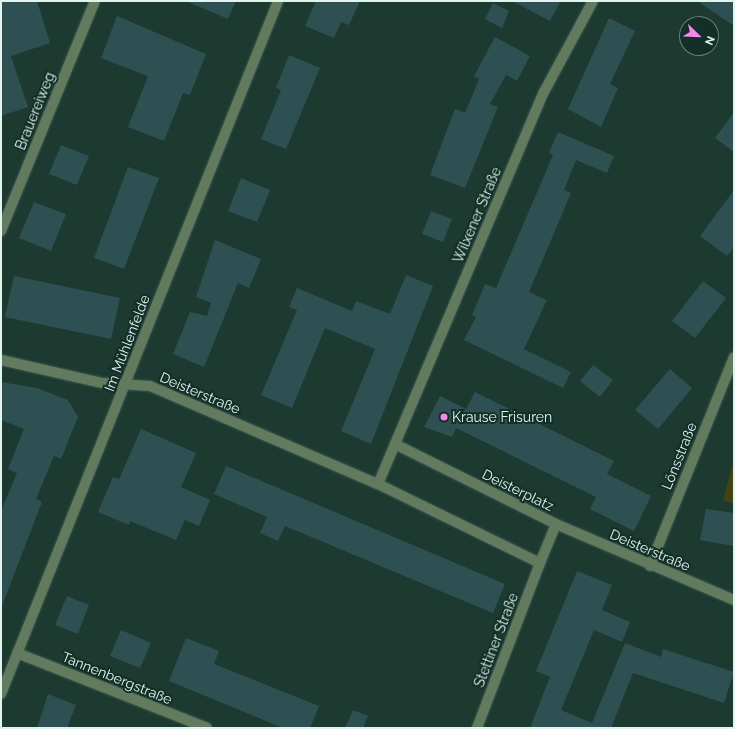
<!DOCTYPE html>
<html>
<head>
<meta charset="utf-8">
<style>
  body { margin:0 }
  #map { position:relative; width:735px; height:729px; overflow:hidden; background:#1d3a31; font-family:Raleway,sans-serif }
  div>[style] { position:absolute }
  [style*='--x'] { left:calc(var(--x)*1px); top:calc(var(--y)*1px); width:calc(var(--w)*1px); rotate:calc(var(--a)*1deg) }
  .green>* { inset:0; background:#434213 }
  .building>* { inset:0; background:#2e5053 }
  .roads { filter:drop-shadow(0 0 1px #3d584f) drop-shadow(0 0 1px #3d584f) }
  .minor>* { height:10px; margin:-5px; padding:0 5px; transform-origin:5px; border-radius:5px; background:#627a5d }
  .dots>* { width:11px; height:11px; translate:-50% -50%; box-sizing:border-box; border:2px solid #123028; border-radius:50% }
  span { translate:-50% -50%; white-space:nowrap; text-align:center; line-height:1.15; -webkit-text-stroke:4px #123028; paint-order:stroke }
  .street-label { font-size:14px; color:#e3f4ee }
  .poi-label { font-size:14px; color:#e3f4ee }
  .left { translate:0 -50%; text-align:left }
  .frame { position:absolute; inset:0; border:2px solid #e3f4ee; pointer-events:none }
  .north { position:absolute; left:679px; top:16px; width:40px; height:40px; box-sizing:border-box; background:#123028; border:1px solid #667e77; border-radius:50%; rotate:113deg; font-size:11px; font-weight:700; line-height:16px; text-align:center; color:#e3f4ee }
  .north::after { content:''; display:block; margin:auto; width:14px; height:18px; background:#f788eb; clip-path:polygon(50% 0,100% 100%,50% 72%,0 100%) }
</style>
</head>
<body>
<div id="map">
  <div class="green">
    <i style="clip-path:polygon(733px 463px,734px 464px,734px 504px,723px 500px)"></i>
  </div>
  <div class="building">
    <i style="clip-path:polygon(1px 1px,37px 1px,50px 43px,11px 56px,28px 107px,1px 116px)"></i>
    <i style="clip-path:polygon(186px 1px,236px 1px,228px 19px)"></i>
    <i style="clip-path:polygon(316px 1px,360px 1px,349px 25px,341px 22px,334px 38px,305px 26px)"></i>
    <i style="clip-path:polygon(512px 1px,561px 1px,550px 21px)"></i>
    <i style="clip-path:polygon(697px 1px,734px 1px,734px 26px)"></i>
    <i style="clip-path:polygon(493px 3px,509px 11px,502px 28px,485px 19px)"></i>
    <i style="clip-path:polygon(117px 16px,206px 54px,190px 95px,183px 93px,164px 141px,128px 127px,148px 76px,101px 58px)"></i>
    <i style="clip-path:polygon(609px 18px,635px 31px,610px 84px,618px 88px,601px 127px,568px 109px)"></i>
    <i style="clip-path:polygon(495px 37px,530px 56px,517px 81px,506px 75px,490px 104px,498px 107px,465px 188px,430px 175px,455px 109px,465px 113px,479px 79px,474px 76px)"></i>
    <i style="clip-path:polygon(289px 55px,320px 68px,286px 149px,261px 139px,281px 90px,276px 88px)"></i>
    <i style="clip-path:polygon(734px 112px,734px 152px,715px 138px)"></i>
    <i style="clip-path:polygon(558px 132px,614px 156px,607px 173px,576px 160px,564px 190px,571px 193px,529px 292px,547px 300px,524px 349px,571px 372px,563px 388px,464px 340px,476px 317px,472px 315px,485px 284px,496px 288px,553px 155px,549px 153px)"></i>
    <i style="clip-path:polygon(61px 145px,89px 156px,77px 185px,49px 174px)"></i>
    <i style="clip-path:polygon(128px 167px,159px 178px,124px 269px,94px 258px)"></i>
    <i style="clip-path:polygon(241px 178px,270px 190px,257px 222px,228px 211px)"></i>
    <i style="clip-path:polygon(734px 190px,734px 247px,727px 256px,700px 236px)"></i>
    <i style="clip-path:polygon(34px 202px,66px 214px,51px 251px,19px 238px)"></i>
    <i style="clip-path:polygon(431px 211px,452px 219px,443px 242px,422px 234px)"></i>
    <i style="clip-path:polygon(215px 240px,261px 259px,249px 288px,238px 283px,204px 367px,173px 354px,190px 312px,207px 316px,211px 303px,196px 297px)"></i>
    <i style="clip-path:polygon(406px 275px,433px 286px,371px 444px,341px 431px,375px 349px,325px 328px,292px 408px,261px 395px,297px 310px,289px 307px,297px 288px,352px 311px,356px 301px,390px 314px)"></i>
    <i style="clip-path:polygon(14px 276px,120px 298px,111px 339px,5px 317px)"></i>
    <i style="clip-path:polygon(703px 281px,726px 298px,695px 338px,672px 321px)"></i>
    <i style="clip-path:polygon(593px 365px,613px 380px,600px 397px,580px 381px)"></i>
    <i style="clip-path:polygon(670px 369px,692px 388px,658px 429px,635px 410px)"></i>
    <i style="clip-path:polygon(1px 382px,37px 388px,68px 400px,78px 417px,61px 459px,54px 456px,36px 499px,42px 502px,2px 606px,1px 511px,17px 473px,8px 469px,24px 429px,1px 420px)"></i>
    <i style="clip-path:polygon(475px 392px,614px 461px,607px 474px,651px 496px,634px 531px,590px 509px,596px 497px,456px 428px,452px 437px,424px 427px,440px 396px,466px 409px)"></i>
    <i style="clip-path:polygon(141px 429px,196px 453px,181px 487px,210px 500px,199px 526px,185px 520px,176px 540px,130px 521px,129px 525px,98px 512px,113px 477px,119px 479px)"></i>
    <i style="clip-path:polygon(226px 466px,505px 584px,493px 613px,285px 526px,278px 541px,260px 533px,267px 517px,214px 494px)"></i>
    <i style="clip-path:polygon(706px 509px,734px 513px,734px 546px,700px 540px)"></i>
    <i style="clip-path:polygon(577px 571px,612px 585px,602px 610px,630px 622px,622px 642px,594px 630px,561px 710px,592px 723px,625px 643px,661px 657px,663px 649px,734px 672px,724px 703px,633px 673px,611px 728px,530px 728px,550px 677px,536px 671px)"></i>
    <i style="clip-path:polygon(67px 596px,89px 605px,78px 634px,55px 625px)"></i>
    <i style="clip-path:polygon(121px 630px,151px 643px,140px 668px,110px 656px)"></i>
    <i style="clip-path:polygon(186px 638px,219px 651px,214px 664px,319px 706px,310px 728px,283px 728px,169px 681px)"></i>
    <i style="clip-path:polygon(48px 694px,76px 705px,67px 728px,37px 728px)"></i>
    <i style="clip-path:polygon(353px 710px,368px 716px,363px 728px,345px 728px)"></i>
  </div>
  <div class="roads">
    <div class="minor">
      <i style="--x:1;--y:231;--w:248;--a:-67.8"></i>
      <i style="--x:1;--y:360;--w:104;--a:12.8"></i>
      <i style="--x:102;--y:383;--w:48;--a:3.6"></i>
      <i style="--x:150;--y:386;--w:248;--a:23.3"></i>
      <i style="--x:378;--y:484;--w:180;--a:26"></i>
      <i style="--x:540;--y:563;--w:42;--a:-67.7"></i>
      <i style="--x:556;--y:524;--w:180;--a:-153.6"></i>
      <i style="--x:395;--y:444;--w:43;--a:113"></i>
      <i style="--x:395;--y:444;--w:382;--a:-67.1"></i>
      <i style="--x:544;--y:92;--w:103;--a:-61.7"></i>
      <i style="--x:556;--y:524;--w:194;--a:23.1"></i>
      <i style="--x:650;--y:566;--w:225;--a:-68.1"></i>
      <i style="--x:17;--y:653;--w:204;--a:21.5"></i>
      <i style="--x:1;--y:694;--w:746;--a:-68.21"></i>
      <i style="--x:477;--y:728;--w:177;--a:-69.1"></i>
    </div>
  </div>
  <div class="dots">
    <i style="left:444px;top:417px;background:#f788eb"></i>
  </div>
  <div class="street-label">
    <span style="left:35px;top:111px;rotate:-68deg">Brauereiweg</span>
    <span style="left:477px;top:215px;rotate:-67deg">Wilxener Straße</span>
    <span style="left:127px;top:343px;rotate:-69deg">Im Mühlenfelde</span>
    <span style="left:200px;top:393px;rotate:23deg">Deisterstraße</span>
    <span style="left:679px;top:456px;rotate:-68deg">Lönsstraße</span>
    <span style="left:518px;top:490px;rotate:26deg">Deisterplatz</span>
    <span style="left:650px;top:550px;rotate:23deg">Deisterstraße</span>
    <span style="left:496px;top:640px;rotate:-69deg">Stettiner Straße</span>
    <span style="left:117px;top:678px;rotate:22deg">Tannenbergstraße</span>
  </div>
  <div class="poi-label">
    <span class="left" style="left:452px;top:417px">Krause Frisuren</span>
  </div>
  <div class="frame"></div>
  <div class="north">N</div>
</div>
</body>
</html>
